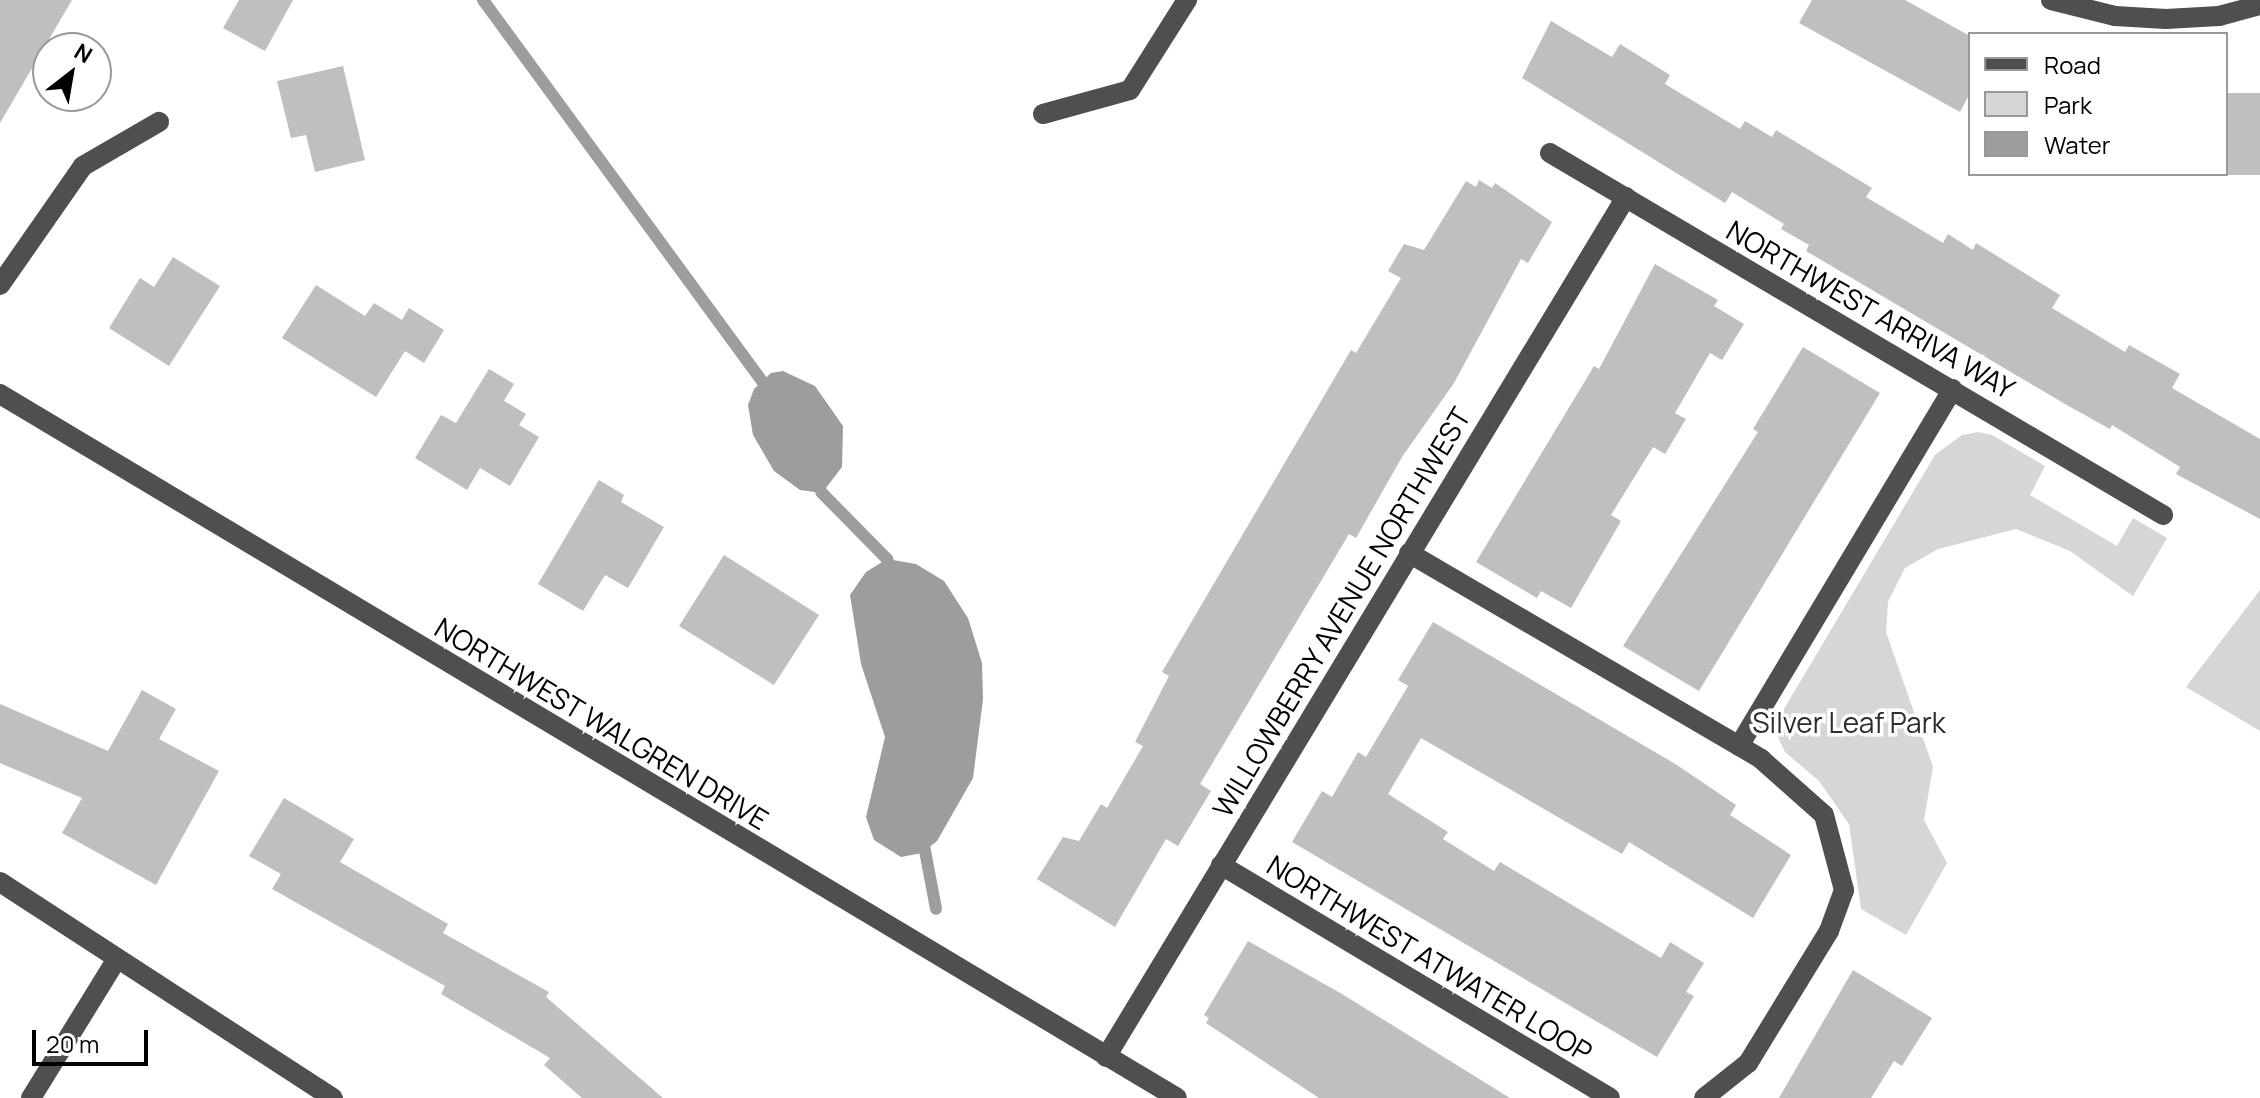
<!DOCTYPE html>
<html>
<head>
<meta charset="utf-8">
<style>
  body { margin:0 }
  #map { position:relative; width:2260px; height:1098px; overflow:hidden; background:#fff; font-family:Manrope,sans-serif }
  div>[style] { position:absolute }
  [style*='--x'] { left:calc(var(--x)*1px); top:calc(var(--y)*1px); width:calc(var(--w)*1px); rotate:calc(var(--a)*1deg) }
  .green>* { inset:0; background:#d6d6d6 }
  .water>* { inset:0; background:#9d9d9d }
  .stream>* { height:12px; margin:-6px; padding:0 6px; transform-origin:6px; border-radius:6px; background:#9d9d9d }
  .building>* { inset:0; background:#bfbfbf }
  .minor>* { height:20px; margin:-10px; padding:0 10px; transform-origin:10px; border-radius:10px; background:#4f4f4f }
  span { translate:-50% -50%; white-space:nowrap; text-align:center; line-height:1.15; -webkit-text-stroke:7px #fff; paint-order:stroke }
  .street-label { font-size:28px; color:#000 }
  .park-label { font-size:28px; color:#2d2d2d }
  .legend { position:absolute; left:1968px; top:32px; width:260px; height:144px; box-sizing:border-box; background:#fff; border:2px solid #999; margin:0; padding:10px 14px; list-style:none; font-size:24px; color:#000 }
  .legend li { display:flex; align-items:center; gap:16px; height:40px }
  .legend b { width:40px; border:2px solid #999 }
  .north { position:absolute; left:32px; top:32px; width:80px; height:80px; box-sizing:border-box; background:#fff; border:2px solid #999; border-radius:50%; rotate:31deg; font-size:22px; font-weight:700; line-height:32px; text-align:center; color:#000 }
  .north::after { content:''; display:block; margin:auto; width:28px; height:36px; background:#000; clip-path:polygon(50% 0,100% 100%,50% 72%,0 100%) }
  .scale { position:absolute; left:32px; top:1030px; width:116px; height:36px; box-sizing:border-box; border:4px solid #000; border-top:0; padding-left:10px; font-size:24px; line-height:28px; white-space:nowrap; color:#000; -webkit-text-stroke:6px #fff; paint-order:stroke }
</style>
</head>
<body>
<div id="map">
  <div class="green">
    <i style="clip-path:polygon(1978px 432px,1992px 435px,2045px 466px,2030px 495px,2117px 546px,2133px 518px,2167px 538px,2133px 596px,2070px 551px,2016px 529px,1938px 549px,1905px 568px,1888px 602px,1886px 632px,1933px 767px,1924px 820px,1947px 863px,1906px 935px,1861px 909px,1849px 824px,1819px 781px,1785px 752px,1776px 733px,1778px 719px,1935px 455px,1962px 435px)"></i>
    <i style="clip-path:polygon(2260px 590px,2260px 731px,2186px 687px)"></i>
  </div>
  <div class="water">
    <i style="clip-path:polygon(783px 371px,815px 386px,843px 426px,842px 467px,822px 493px,800px 490px,774px 471px,753px 435px,748px 405px,754px 389px,771px 373px)"></i>
    <i style="clip-path:polygon(887px 559px,916px 564px,944px 581px,968px 618px,982px 663px,983px 699px,973px 778px,937px 841px,922px 853px,901px 857px,874px 840px,866px 817px,885px 737px,861px 664px,850px 595px,866px 572px)"></i>
  </div>
  <div class="stream">
    <i style="--x:483;--y:0;--w:484;--a:53.8"></i>
    <i style="--x:814;--y:478;--w:17;--a:62"></i>
    <i style="--x:822;--y:493;--w:93;--a:45.4"></i>
    <i style="--x:887;--y:559;--w:16;--a:72"></i>
    <i style="--x:923;--y:840;--w:70;--a:79.3"></i>
  </div>
  <div class="building">
    <i style="clip-path:polygon(0 0,72px 0,0 123px)"></i>
    <i style="clip-path:polygon(239px 0,293px 0,265px 51px,223px 28px)"></i>
    <i style="clip-path:polygon(1812px 0,1905px 0,1970px 36px,1970px 93px,1960px 112px,1799px 23px)"></i>
    <i style="clip-path:polygon(1551px 21px,1612px 57px,1620px 44px,1670px 75px,1665px 84px,1740px 129px,1745px 121px,1772px 137px,1776px 130px,1872px 188px,1866px 197px,1943px 243px,1948px 234px,1973px 250px,1976px 243px,2060px 295px,2052px 308px,2125px 352px,2129px 345px,2180px 374px,2172px 388px,2260px 439px,2260px 519px,2176px 474px,2180px 467px,2112px 425px,2110px 429px,2065px 404px,1806px 251px,1809px 245px,1781px 229px,1784px 224px,1732px 192px,1725px 203px,1522px 78px)"></i>
    <i style="clip-path:polygon(343px 66px,365px 160px,315px 172px,306px 135px,291px 138px,277px 81px)"></i>
    <i style="clip-path:polygon(2226px 93px,2260px 93px,2260px 175px,2226px 175px)"></i>
    <i style="clip-path:polygon(1479px 180px,1492px 188px,1495px 183px,1552px 222px,1528px 263px,1521px 259px,1454px 383px,1402px 457px,1356px 538px,1349px 534px,1288px 636px,1200px 784px,1211px 791px,1178px 846px,1166px 839px,1115px 927px,1037px 879px,1063px 837px,1079px 841px,1101px 804px,1107px 808px,1143px 746px,1135px 742px,1169px 676px,1162px 672px,1351px 350px,1356px 353px,1401px 278px,1388px 271px,1404px 244px,1424px 250px,1466px 181px,1476px 187px)"></i>
    <i style="clip-path:polygon(173px 257px,220px 286px,169px 366px,109px 328px,140px 278px,154px 287px)"></i>
    <i style="clip-path:polygon(1655px 264px,1718px 300px,1714px 306px,1744px 324px,1722px 360px,1710px 353px,1675px 413px,1686px 419px,1665px 454px,1653px 447px,1611px 515px,1621px 521px,1571px 608px,1541px 591px,1537px 598px,1476px 562px,1594px 366px,1599px 369px)"></i>
    <i style="clip-path:polygon(316px 285px,365px 316px,374px 303px,402px 320px,409px 308px,444px 330px,424px 363px,405px 351px,376px 397px,282px 338px)"></i>
    <i style="clip-path:polygon(1803px 347px,1880px 393px,1699px 691px,1623px 646px,1758px 432px,1753px 429px)"></i>
    <i style="clip-path:polygon(489px 369px,514px 384px,504px 401px,526px 414px,519px 425px,539px 437px,510px 486px,480px 468px,467px 490px,415px 458px,441px 415px,456px 423px)"></i>
    <i style="clip-path:polygon(599px 480px,624px 495px,621px 502px,664px 527px,628px 588px,605px 575px,583px 611px,538px 584px)"></i>
    <i style="clip-path:polygon(724px 555px,819px 615px,774px 685px,679px 626px)"></i>
    <i style="clip-path:polygon(1433px 622px,1677px 765px,1736px 805px,1730px 815px,1791px 855px,1753px 918px,1629px 842px,1622px 854px,1421px 738px,1388px 794px,1448px 832px,1443px 839px,1494px 871px,1500px 862px,1661px 958px,1670px 942px,1704px 963px,1686px 992px,1694px 996px,1657px 1057px,1292px 842px,1322px 791px,1332px 797px,1358px 752px,1366px 757px,1408px 686px,1398px 680px)"></i>
    <i style="clip-path:polygon(142px 690px,176px 709px,159px 739px,219px 771px,156px 885px,62px 833px,82px 798px,0 763px,0 704px,108px 751px)"></i>
    <i style="clip-path:polygon(284px 798px,354px 839px,340px 862px,448px 924px,443px 933px,549px 992px,546px 997px,663px 1098px,582px 1098px,544px 1065px,550px 1058px,441px 994px,445px 986px,272px 889px,281px 874px,249px 856px)"></i>
    <i style="clip-path:polygon(1248px 941px,1342px 994px,1510px 1098px,1319px 1098px,1206px 1023px,1209px 1018px,1204px 1015px)"></i>
    <i style="clip-path:polygon(1853px 970px,1932px 1018px,1902px 1066px,1894px 1061px,1871px 1098px,1779px 1098px)"></i>
  </div>
  <div class="minor">
    <i style="--x:2051;--y:0;--w:66;--a:14"></i>
    <i style="--x:2115;--y:16;--w:51;--a:3.4"></i>
    <i style="--x:2166;--y:19;--w:53;--a:-3.2"></i>
    <i style="--x:2219;--y:16;--w:42;--a:-15"></i>
    <i style="--x:1043;--y:114;--w:90;--a:-15.4"></i>
    <i style="--x:1130;--y:90;--w:107;--a:-57.7"></i>
    <i style="--x:1550;--y:153;--w:712;--a:30.56"></i>
    <i style="--x:0;--y:285;--w:145;--a:-55.1"></i>
    <i style="--x:83;--y:166;--w:88;--a:-30.1"></i>
    <i style="--x:0;--y:394;--w:1371;--a:30.88"></i>
    <i style="--x:1409;--y:553;--w:408;--a:30.3"></i>
    <i style="--x:1761;--y:759;--w:84;--a:41.6"></i>
    <i style="--x:1824;--y:815;--w:78;--a:75.1"></i>
    <i style="--x:1844;--y:890;--w:44;--a:110.1"></i>
    <i style="--x:1829;--y:931;--w:155;--a:121.5"></i>
    <i style="--x:1748;--y:1063;--w:56;--a:141.5"></i>
    <i style="--x:1739;--y:746;--w:416;--a:-59.1"></i>
    <i style="--x:1221;--y:865;--w:453;--a:30.9"></i>
    <i style="--x:0;--y:882;--w:397;--a:33"></i>
    <i style="--x:1106;--y:1057;--w:1005;--a:-58.84"></i>
    <i style="--x:31;--y:1098;--w:163;--a:-58.3"></i>
  </div>
  <div class="street-label">
    <span style="left:1871px;top:309px;rotate:30deg">NORTHWEST ARRIVA WAY</span>
    <span style="left:1341px;top:612px;rotate:-59deg">WILLOWBERRY AVENUE NORTHWEST</span>
    <span style="left:602px;top:723px;rotate:31deg">NORTHWEST WALGREN DRIVE</span>
    <span style="left:1430px;top:958px;rotate:31deg">NORTHWEST ATWATER LOOP</span>
  </div>
  <div class="park-label">
    <span style="left:1849px;top:722px">Silver Leaf Park</span>
  </div>
  <ul class="legend">
  <li><b style="height:10px;background:#4f4f4f"></b>Road</li>
  <li><b style="height:22px;background:#d6d6d6"></b>Park</li>
  <li><b style="height:22px;background:#9d9d9d"></b>Water</li>
  </ul>
  <div class="north">N</div>
  <div class="scale">20 m</div>
</div>
</body>
</html>
